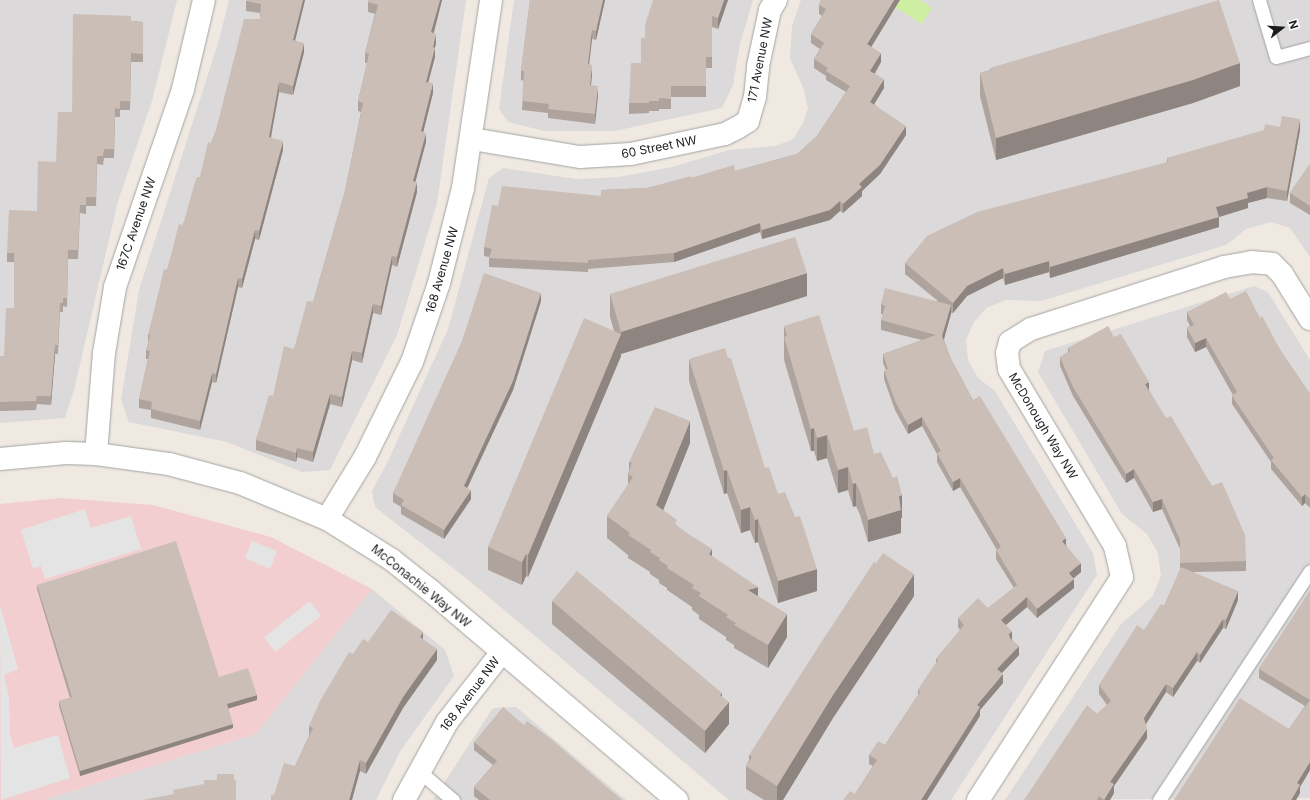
<!DOCTYPE html>
<html>
<head>
<meta charset="utf-8">
<style>
  body { margin:0 }
  #map { position:relative; width:1310px; height:800px; overflow:hidden; background:#efe9e1; font-family:Inter,sans-serif }
  div>[style] { position:absolute }
  [style*='--x'] { left:calc(var(--x)*1px); top:calc(var(--y)*1px); width:calc(var(--w)*1px); rotate:calc(var(--a)*1deg) }
  .residential>* { inset:0; background:#dbd9d9 }
  .commercial>* { inset:0; background:#f2ced0 }
  .grass>* { inset:0; background:#ceefa1 }
  .parking>* { inset:0; background:#e4e4e4 }
  .roads { filter:drop-shadow(0 0 1px #a3a3a3) drop-shadow(0 0 1px #a3a3a3) }
  .service>* { height:13px; margin:-6.5px; padding:0 6.5px; transform-origin:6.5px; border-radius:6.5px; background:#fff }
  .minor>* { height:22px; margin:-11px; padding:0 11px; transform-origin:11px; border-radius:11px; background:#fff }
  .tertiary>* { height:22px; margin:-11px; padding:0 11px; transform-origin:11px; border-radius:11px; background:#fff }
  .wall>* { inset:0; background:#afa39d }
  .shaded-wall>* { inset:0; background:#8e8580 }
  .building>* { inset:0; background:#cbbeb7 }
  span { translate:-50% -50%; white-space:nowrap; text-align:center; line-height:1.15; -webkit-text-stroke:3.5px #fff; paint-order:stroke }
  .street-label { font-size:12px; color:#1c1c1c }
  .north { position:absolute; left:1262px; top:8px; width:40px; height:40px; -webkit-text-stroke:3px #fff; paint-order:stroke; rotate:73deg; font-size:11px; font-weight:700; line-height:16px; text-align:center; color:#1c1c1c }
  .north::after { content:''; display:block; margin:auto; width:14px; height:18px; background:#1c1c1c; clip-path:polygon(50% 0,100% 100%,50% 72%,0 100%) }
</style>
</head>
<body>
<div id="map">
  <div class="residential">
    <i style="clip-path:polygon(0 0,177px 0,152px 101px,118px 201px,74px 390px,65px 418px,0 423px)"></i>
    <i style="clip-path:polygon(229px 0,466px 0,437px 203px,397px 335px,330px 470px,302px 472px,227px 442px,129px 422px,121px 400px,139px 290px,219px 40px)"></i>
    <i style="clip-path:polygon(514px 0,753px 0,740px 44px,733px 85px,722px 108px,614px 131px,544px 131px,508px 122px,499px 109px)"></i>
    <i style="clip-path:polygon(801px 0,883px 0,932px 8px,920px 0,1310px 0,1310px 257px,1290px 228px,1271px 222px,1246px 229px,1226px 245px,1041px 301px,1006px 300px,986px 308px,974px 322px,966px 340px,968px 360px,978px 378px,995px 391px,1093px 553px,1097px 575px,951px 800px,729px 800px,471px 582px,375px 507px,372px 491px,388px 461px,448px 329px,489px 178px,503px 168px,576px 179px,619px 177px,672px 167px,729px 150px,776px 146px,793px 139px,803px 123px,808px 108px,803px 87px,790px 58px,792px 26px)"></i>
    <i style="clip-path:polygon(1254px 286px,1268px 292px,1310px 360px,1310px 798px,1005px 800px,1121px 624px,1152px 597px,1161px 576px,1158px 553px,1147px 534px,1122px 514px,1038px 372px,1045px 351px)"></i>
    <i style="clip-path:polygon(372px 589px,445px 650px,454px 676px,401px 750px,376px 800px,43px 800px,256px 734px)"></i>
    <i style="clip-path:polygon(516px 707px,626px 800px,433px 800px,493px 708px)"></i>
  </div>
  <div class="commercial">
    <i style="clip-path:polygon(61px 498px,153px 505px,271px 537px,372px 589px,256px 734px,43px 800px,0 800px,0 504px)"></i>
  </div>
  <div class="grass">
    <i style="clip-path:polygon(883px 0,920px 0,932px 8px,922px 24px)"></i>
  </div>
  <div class="parking">
    <i style="clip-path:polygon(85px 509px,91px 528px,131px 516px,141px 549px,45px 579px,41px 566px,33px 569px,21px 530px)"></i>
    <i style="clip-path:polygon(252px 541px,277px 551px,270px 569px,245px 558px)"></i>
    <i style="clip-path:polygon(310px 601px,321px 616px,275px 652px,264px 637px)"></i>
    <i style="clip-path:polygon(0 605px,18px 669px,4px 675px,9px 697px,10px 734px,14px 748px,58px 735px,70px 778px,1px 800px)"></i>
  </div>
  <div class="roads">
    <div class="service">
      <i style="--x:1259;--y:0;--w:59;--a:73.4"></i>
      <i style="--x:1276;--y:57;--w:35;--a:-15"></i>
      <i style="--x:419;--y:771;--w:45;--a:40.5"></i>
      <i style="--x:1159;--y:800;--w:274;--a:-56.6"></i>
    </div>
    <div class="minor">
      <i style="--x:472;--y:139;--w:109;--a:9.5"></i>
      <i style="--x:580;--y:157;--w:51;--a:-3.4"></i>
      <i style="--x:631;--y:154;--w:96;--a:-12"></i>
      <i style="--x:725;--y:134;--w:13;--a:-27"></i>
      <i style="--x:737;--y:128;--w:13;--a:-32"></i>
      <i style="--x:748;--y:121;--w:25;--a:-74"></i>
      <i style="--x:755;--y:97;--w:31;--a:-84"></i>
      <i style="--x:758;--y:66;--w:57;--a:-77.9"></i>
      <i style="--x:770;--y:10;--w:12;--a:-59"></i>
      <i style="--x:96;--y:454;--w:101;--a:-85.5"></i>
      <i style="--x:104;--y:353;--w:67;--a:-80.5"></i>
      <i style="--x:115;--y:287;--w:209;--a:-71"></i>
      <i style="--x:183;--y:89;--w:91;--a:-76.7"></i>
      <i style="--x:327;--y:519;--w:73;--a:-58.5"></i>
      <i style="--x:365;--y:457;--w:106;--a:-63.7"></i>
      <i style="--x:412;--y:362;--w:83;--a:-71.1"></i>
      <i style="--x:439;--y:283;--w:98;--a:-75.8"></i>
      <i style="--x:463;--y:188;--w:190;--a:-81.5"></i>
      <i style="--x:404;--y:800;--w:89;--a:-61.1"></i>
      <i style="--x:447;--y:722;--w:89;--a:-51.8"></i>
      <i style="--x:978;--y:800;--w:265;--a:-57.1"></i>
      <i style="--x:1122;--y:577;--w:32;--a:-103"></i>
      <i style="--x:1115;--y:546;--w:206;--a:-120.9"></i>
      <i style="--x:1009;--y:369;--w:16;--a:-97"></i>
      <i style="--x:1007;--y:353;--w:11;--a:-75"></i>
      <i style="--x:1010;--y:342;--w:25;--a:-32"></i>
      <i style="--x:1031;--y:329;--w:203;--a:-17.8"></i>
      <i style="--x:1224;--y:267;--w:27;--a:-10"></i>
      <i style="--x:1251;--y:262;--w:21;--a:5"></i>
      <i style="--x:1272;--y:264;--w:14;--a:45"></i>
      <i style="--x:1282;--y:274;--w:53;--a:58.1"></i>
    </div>
    <div class="tertiary">
      <i style="--x:0;--y:459;--w:66;--a:-5.2"></i>
      <i style="--x:66;--y:453;--w:30;--a:2"></i>
      <i style="--x:96;--y:454;--w:74;--a:7.8"></i>
      <i style="--x:169;--y:464;--w:73;--a:15"></i>
      <i style="--x:240;--y:483;--w:94;--a:22.5"></i>
      <i style="--x:327;--y:519;--w:77;--a:32.2"></i>
      <i style="--x:392;--y:560;--w:50;--a:38.5"></i>
      <i style="--x:431;--y:591;--w:323;--a:40.4"></i>
    </div>
  </div>
  <div class="wall">
    <i style="clip-path:polygon(305px 0,295px 40px,304px 52px,293px 95px,279px 92px,271px 138px,283px 150px,259px 240px,255px 239px,242px 288px,238px 287px,216px 383px,212px 382px,200px 430px,151px 418px,151px 410px,139px 408px,139px 399px,148px 359px,146px 359px,146px 350px,148px 344px,148px 335px,167px 270px,200px 177px,211px 143px,260px 19px,260px 13px,246px 11px,246px 1px)"></i>
    <i style="clip-path:polygon(442px 0,434px 33px,436px 43px,435px 48px,435px 57px,428px 82px,433px 93px,423px 132px,426px 142px,415px 182px,417px 192px,397px 267px,392px 265px,381px 315px,373px 313px,362px 363px,352px 360px,342px 407px,330px 404px,313px 462px,297px 457px,296px 462px,256px 450px,256px 440px,273px 396px,294px 349px,313px 302px,345px 191px,361px 112px,358px 111px,358px 101px,367px 63px,365px 63px,365px 53px,375px 14px,368px 12px,368px 2px)"></i>
    <i style="clip-path:polygon(530px 0,605px 0,596px 40px,592px 39px,589px 64px,592px 74px,591px 85px,598px 95px,595px 124px,548px 118px,548px 113px,522px 110px,524px 81px,521px 80px,521px 71px)"></i>
    <i style="clip-path:polygon(728px 0,718px 29px,712px 27px,712px 68px,706px 68px,706px 97px,671px 97px,671px 109px,659px 109px,659px 111px,649px 111px,649px 113px,629px 114px,629px 103px,641px 63px,645px 38px)"></i>
    <i style="clip-path:polygon(821px 0,871px 47px,881px 62px,875px 74px,884px 88px,874px 104px,906px 135px,880px 174px,862px 191px,862px 196px,843px 213px,840px 211px,830px 220px,762px 239px,760px 232px,674px 262px,588px 269px,588px 272px,489px 267px,489px 257px,484px 256px,484px 247px,601px 196px,601px 190px,647px 188px,691px 178px,735px 171px,797px 154px,817px 136px,846px 92px,826px 80px,826px 76px,814px 68px,814px 59px,820px 49px,811px 43px,811px 34px,822px 16px,819px 14px,819px 5px)"></i>
    <i style="clip-path:polygon(131px 21px,143px 22px,143px 62px,131px 62px,130px 110px,120px 110px,120px 117px,115px 117px,114px 158px,104px 158px,103px 165px,97px 164px,96px 206px,86px 206px,86px 214px,80px 213px,78px 259px,68px 259px,67px 307px,63px 306px,63px 312px,60px 312px,58px 354px,55px 354px,51px 405px,37px 404px,36px 410px,0 411px,0 356px,4px 356px,14px 308px,14px 262px,7px 262px,7px 253px,37px 211px,56px 162px,72px 112px)"></i>
    <i style="clip-path:polygon(990px 68px,1240px 86px,1193px 103px,996px 160px,980px 96px,980px 73px,990px 70px)"></i>
    <i style="clip-path:polygon(1300px 130px,1287px 201px,1267px 198px,1248px 203px,1248px 208px,1219px 217px,1219px 227px,1050px 278px,1049px 272px,1005px 285px,1003px 278px,967px 296px,953px 313px,951px 313px,944px 340px,951px 359px,973px 400px,1066px 545px,1081px 572px,1073px 579px,1074px 588px,1037px 618px,1027px 607px,1006px 625px,1019px 655px,1002px 673px,1003px 683px,980px 710px,980px 716px,855px 794px,873px 766px,869px 764px,869px 755px,885px 745px,918px 695px,918px 690px,936px 663px,936px 659px,960px 630px,958px 627px,958px 618px,988px 608px,1014px 588px,996px 559px,996px 550px,997px 550px,960px 487px,953px 491px,947px 480px,937px 462px,937px 454px,922px 426px,908px 434px,895px 410px,884px 379px,884px 370px,886px 370px,883px 363px,883px 354px,922px 340px,881px 330px,881px 320px,883px 314px,881px 314px,881px 304px,938px 301px,905px 274px,905px 263px,1167px 162px,1167px 158px)"></i>
    <i style="clip-path:polygon(1310px 164px,1310px 215px,1290px 203px,1290px 193px)"></i>
    <i style="clip-path:polygon(610px 294px,807px 296px,621px 354px,621px 353px,621px 356px,528px 577px,526px 576px,522px 585px,488px 570px,488px 547px,614px 331px,610px 317px)"></i>
    <i style="clip-path:polygon(1230px 299px,1260px 318px,1282px 353px,1310px 394px,1310px 508px,1305px 503px,1302px 506px,1271px 469px,1271px 462px,1232px 404px,1232px 396px,1233px 395px,1206px 347px,1195px 352px,1187px 337px,1187px 328px,1190px 326px,1187px 320px,1187px 312px)"></i>
    <i style="clip-path:polygon(541px 301px,513px 390px,467px 488px,471px 499px,444px 539px,401px 514px,401px 507px,393px 502px,393px 493px)"></i>
    <i style="clip-path:polygon(784px 326px,854px 431px,874px 454px,902px 518px,901px 518px,901px 533px,868px 542px,860px 515px,856px 506px,853px 507px,848px 490px,838px 493px,827px 458px,817px 461px,814px 451px,811px 451px,784px 360px)"></i>
    <i style="clip-path:polygon(1114px 337px,1149px 390px,1246px 561px,1246px 571px,1193px 572px,1238px 600px,1226px 629px,1223px 628px,1200px 663px,1197px 661px,1173px 697px,1166px 692px,1146px 724px,1147px 738px,1114px 786px,1114px 793px,1110px 800px,1024px 800px,1097px 714px,1107px 705px,1099px 694px,1099px 685px,1164px 606px,1180px 570px,1180px 549px,1162px 509px,1153px 512px,1134px 478px,1126px 483px,1073px 396px,1060px 366px,1060px 357px,1068px 352px,1068px 348px)"></i>
    <i style="clip-path:polygon(689px 359px,765px 468px,778px 494px,817px 591px,778px 603px,758px 542px,755px 543px,750px 530px,741px 533px,727px 493px,724px 494px,689px 381px)"></i>
    <i style="clip-path:polygon(690px 443px,663px 510px,677px 526px,758px 596px,787px 637px,768px 668px,734px 648px,734px 645px,726px 640px,726px 637px,699px 619px,699px 615px,692px 610px,692px 607px,667px 590px,667px 588px,659px 583px,659px 580px,650px 574px,650px 572px,628px 558px,628px 555px,607px 538px,607px 516px,628px 485px,628px 474px,629px 470px,629px 462px)"></i>
    <i style="clip-path:polygon(37px 585px,219px 677px,257px 700px,228px 708px,233px 728px,80px 776px,59px 706px,59px 701px,70px 698px,37px 589px)"></i>
    <i style="clip-path:polygon(1310px 591px,1310px 770px,1300px 787px,1300px 793px,1296px 800px,1174px 800px,1289px 729px,1305px 706px,1259px 678px,1259px 669px)"></i>
    <i style="clip-path:polygon(914px 596px,833px 718px,783px 800px,764px 800px,746px 789px,746px 766px,749px 760px,749px 755px)"></i>
    <i style="clip-path:polygon(552px 601px,722px 696px,729px 724px,705px 753px,552px 624px)"></i>
    <i style="clip-path:polygon(423px 640px,437px 660px,403px 708px,366px 774px,360px 771px,274px 795px,295px 766px,309px 736px,309px 726px,353px 654px)"></i>
    <i style="clip-path:polygon(524px 725px,622px 800px,479px 800px,474px 796px,474px 787px,493px 765px,474px 750px,474px 742px)"></i>
  </div>
  <div class="shaded-wall">
    <i style="clip-path:polygon(303px 0,305px 0,293px 49px,293px 40px)"></i>
    <i style="clip-path:polygon(440px 0,442px 0,431px 42px,431px 32px)"></i>
    <i style="clip-path:polygon(603px 0,605px 0,596px 40px,596px 31px)"></i>
    <i style="clip-path:polygon(724px 0,728px 0,718px 29px,718px 18px)"></i>
    <i style="clip-path:polygon(894px 0,900px 0,867px 54px,867px 44px)"></i>
    <i style="clip-path:polygon(592px 30px,592px 39px,588px 74px,588px 64px)"></i>
    <i style="clip-path:polygon(436px 34px,436px 43px,434px 51px,435px 48px,435px 57px,426px 91px,426px 82px,433px 47px)"></i>
    <i style="clip-path:polygon(304px 43px,304px 52px,293px 95px,293px 86px)"></i>
    <i style="clip-path:polygon(881px 53px,881px 62px,870px 80px,870px 71px)"></i>
    <i style="clip-path:polygon(1240px 63px,1240px 86px,1193px 103px,996px 160px,996px 138px)"></i>
    <i style="clip-path:polygon(592px 65px,592px 74px,590px 94px,590px 85px)"></i>
    <i style="clip-path:polygon(884px 79px,884px 88px,870px 111px,870px 102px)"></i>
    <i style="clip-path:polygon(279px 82px,279px 92px,269px 146px,269px 137px)"></i>
    <i style="clip-path:polygon(433px 83px,433px 93px,421px 141px,421px 131px)"></i>
    <i style="clip-path:polygon(598px 86px,598px 95px,595px 124px,595px 114px)"></i>
    <i style="clip-path:polygon(1300px 119px,1300px 130px,1287px 201px,1287px 191px)"></i>
    <i style="clip-path:polygon(906px 126px,906px 135px,880px 174px,862px 191px,862px 196px,843px 213px,843px 204px)"></i>
    <i style="clip-path:polygon(426px 133px,426px 142px,413px 191px,413px 181px)"></i>
    <i style="clip-path:polygon(283px 141px,283px 150px,259px 240px,259px 231px)"></i>
    <i style="clip-path:polygon(417px 182px,417px 192px,397px 267px,397px 257px)"></i>
    <i style="clip-path:polygon(1267px 187px,1267px 198px,1248px 203px,1248px 208px,1219px 217px,1219px 227px,1050px 278px,1050px 267px,1216px 207px,1247px 193px)"></i>
    <i style="clip-path:polygon(840px 201px,840px 211px,830px 220px,762px 239px,762px 230px)"></i>
    <i style="clip-path:polygon(760px 223px,760px 232px,674px 262px,674px 253px)"></i>
    <i style="clip-path:polygon(255px 230px,255px 239px,242px 288px,242px 279px)"></i>
    <i style="clip-path:polygon(392px 256px,392px 265px,381px 315px,381px 306px)"></i>
    <i style="clip-path:polygon(1049px 261px,1049px 272px,1005px 285px,1005px 274px)"></i>
    <i style="clip-path:polygon(1003px 268px,1003px 278px,967px 296px,953px 313px,953px 303px,967px 286px)"></i>
    <i style="clip-path:polygon(807px 273px,807px 296px,621px 354px,621px 332px)"></i>
    <i style="clip-path:polygon(238px 278px,238px 287px,216px 383px,216px 374px)"></i>
    <i style="clip-path:polygon(541px 293px,541px 301px,513px 390px,464px 495px,464px 486px)"></i>
    <i style="clip-path:polygon(373px 304px,373px 313px,362px 363px,362px 353px)"></i>
    <i style="clip-path:polygon(951px 305px,951px 314px,942px 345px,942px 336px)"></i>
    <i style="clip-path:polygon(621px 334px,621px 356px,528px 577px,528px 555px)"></i>
    <i style="clip-path:polygon(1206px 338px,1206px 347px,1195px 352px,1195px 343px)"></i>
    <i style="clip-path:polygon(55px 345px,55px 354px,51px 405px,51px 396px)"></i>
    <i style="clip-path:polygon(352px 351px,352px 360px,342px 407px,342px 397px)"></i>
    <i style="clip-path:polygon(212px 373px,212px 382px,200px 430px,200px 421px)"></i>
    <i style="clip-path:polygon(1149px 382px,1149px 392px,1145px 384px)"></i>
    <i style="clip-path:polygon(330px 394px,330px 404px,313px 462px,313px 452px)"></i>
    <i style="clip-path:polygon(922px 417px,922px 426px,908px 434px,908px 425px)"></i>
    <i style="clip-path:polygon(690px 421px,690px 443px,656px 528px,656px 505px)"></i>
    <i style="clip-path:polygon(814px 428px,814px 451px,811px 451px,811px 429px)"></i>
    <i style="clip-path:polygon(827px 435px,827px 458px,817px 461px,817px 438px)"></i>
    <i style="clip-path:polygon(297px 448px,297px 457px,296px 462px,296px 453px)"></i>
    <i style="clip-path:polygon(848px 467px,848px 490px,838px 493px,838px 470px)"></i>
    <i style="clip-path:polygon(1134px 469px,1134px 478px,1126px 483px,1126px 474px)"></i>
    <i style="clip-path:polygon(727px 470px,727px 493px,724px 494px,724px 471px)"></i>
    <i style="clip-path:polygon(960px 478px,960px 487px,953px 491px,953px 482px)"></i>
    <i style="clip-path:polygon(856px 483px,856px 506px,853px 507px,853px 484px)"></i>
    <i style="clip-path:polygon(471px 490px,471px 499px,444px 539px,444px 530px)"></i>
    <i style="clip-path:polygon(1305px 494px,1305px 503px,1302px 506px,1302px 497px)"></i>
    <i style="clip-path:polygon(902px 495px,902px 518px,901px 518px,901px 533px,868px 542px,868px 520px,899px 496px)"></i>
    <i style="clip-path:polygon(1162px 499px,1162px 509px,1153px 512px,1153px 502px)"></i>
    <i style="clip-path:polygon(750px 507px,750px 530px,741px 533px,741px 510px)"></i>
    <i style="clip-path:polygon(758px 519px,758px 542px,755px 543px,755px 520px)"></i>
    <i style="clip-path:polygon(1066px 538px,1066px 547px,1062px 541px)"></i>
    <i style="clip-path:polygon(712px 549px,712px 572px,709px 554px)"></i>
    <i style="clip-path:polygon(526px 554px,526px 576px,522px 585px,522px 562px)"></i>
    <i style="clip-path:polygon(1081px 563px,1081px 572px,1069px 582px,1069px 573px)"></i>
    <i style="clip-path:polygon(817px 569px,817px 591px,778px 603px,778px 581px)"></i>
    <i style="clip-path:polygon(914px 574px,914px 596px,833px 718px,783px 800px,777px 800px,777px 786px,833px 695px)"></i>
    <i style="clip-path:polygon(1074px 579px,1074px 588px,1037px 618px,1037px 609px)"></i>
    <i style="clip-path:polygon(758px 587px,758px 610px,748px 590px)"></i>
    <i style="clip-path:polygon(1238px 591px,1238px 600px,1226px 629px,1226px 620px)"></i>
    <i style="clip-path:polygon(1027px 597px,1027px 607px,1001px 629px,1001px 620px)"></i>
    <i style="clip-path:polygon(787px 614px,787px 637px,768px 668px,768px 645px)"></i>
    <i style="clip-path:polygon(1223px 619px,1223px 628px,1200px 663px,1200px 655px)"></i>
    <i style="clip-path:polygon(1012px 631px,1012px 640px,1009px 643px,1009px 634px)"></i>
    <i style="clip-path:polygon(423px 632px,423px 643px,420px 637px)"></i>
    <i style="clip-path:polygon(1019px 646px,1019px 655px,997px 678px,997px 669px)"></i>
    <i style="clip-path:polygon(437px 649px,437px 660px,403px 708px,366px 774px,366px 763px,403px 697px)"></i>
    <i style="clip-path:polygon(1197px 652px,1197px 661px,1173px 697px,1173px 688px)"></i>
    <i style="clip-path:polygon(1003px 674px,1003px 683px,980px 710px,980px 716px,927px 800px,921px 800px,977px 705px)"></i>
    <i style="clip-path:polygon(1166px 684px,1166px 692px,1144px 727px,1144px 718px)"></i>
    <i style="clip-path:polygon(722px 693px,722px 710px,729px 702px,729px 724px,705px 753px,705px 731px,720px 695px)"></i>
    <i style="clip-path:polygon(257px 695px,257px 700px,227px 709px,227px 704px)"></i>
    <i style="clip-path:polygon(233px 724px,233px 728px,80px 776px,80px 771px)"></i>
    <i style="clip-path:polygon(1147px 729px,1147px 738px,1114px 786px,1114px 793px,1110px 800px,1104px 800px,1110px 790px,1110px 782px)"></i>
    <i style="clip-path:polygon(360px 760px,360px 771px,352px 800px,349px 800px)"></i>
    <i style="clip-path:polygon(1310px 762px,1310px 770px,1300px 787px,1300px 793px,1296px 800px,1291px 800px,1297px 783px)"></i>
  </div>
  <div class="building">
    <i style="clip-path:polygon(247px 0,303px 0,293px 40px,304px 43px,293px 86px,279px 82px,269px 137px,283px 141px,259px 231px,255px 230px,242px 279px,238px 278px,216px 374px,212px 373px,200px 421px,151px 409px,152px 402px,139px 399px,150px 351px,146px 350px,150px 335px,148px 335px,164px 269px,167px 270px,179px 224px,183px 225px,193px 189px,197px 177px,200px 177px,208px 142px,211px 143px,216px 130px,244px 19px,260px 19px,261px 4px,246px 1px)"></i>
    <i style="clip-path:polygon(368px 0,440px 0,431px 32px,436px 34px,433px 47px,435px 48px,426px 82px,433px 83px,421px 131px,426px 133px,413px 181px,417px 182px,397px 257px,392px 256px,381px 306px,373px 304px,362px 353px,352px 351px,342px 397px,330px 394px,313px 452px,297px 448px,296px 453px,256px 440px,269px 395px,273px 396px,284px 346px,294px 349px,307px 301px,313px 302px,345px 191px,363px 103px,358px 101px,369px 54px,365px 53px,378px 5px,368px 2px)"></i>
    <i style="clip-path:polygon(530px 0,603px 0,596px 31px,592px 30px,588px 64px,592px 65px,590px 85px,598px 86px,595px 114px,548px 109px,549px 104px,522px 101px,524px 71px,521px 71px)"></i>
    <i style="clip-path:polygon(653px 0,724px 0,718px 18px,712px 16px,712px 57px,706px 57px,706px 86px,671px 86px,671px 99px,659px 98px,659px 101px,649px 101px,649px 103px,629px 103px,631px 63px,641px 63px,641px 38px,645px 38px,645px 25px)"></i>
    <i style="clip-path:polygon(821px 0,894px 0,867px 44px,881px 53px,870px 71px,884px 79px,870px 102px,906px 126px,880px 165px,859px 184px,862px 187px,843px 204px,840px 201px,830px 210px,762px 230px,760px 223px,674px 253px,588px 260px,588px 263px,489px 258px,492px 249px,484px 247px,492px 205px,498px 206px,502px 186px,601px 196px,601px 190px,647px 188px,691px 176px,691px 178px,734px 165px,735px 171px,797px 154px,817px 136px,850px 86px,826px 71px,828px 68px,814px 59px,824px 43px,811px 34px,826px 9px,819px 5px)"></i>
    <i style="clip-path:polygon(1219px 0,1240px 63px,1193px 80px,996px 138px,980px 73px,991px 70px,990px 68px)"></i>
    <i style="clip-path:polygon(73px 14px,131px 16px,131px 21px,143px 22px,143px 54px,131px 53px,130px 101px,120px 101px,120px 109px,115px 108px,114px 149px,104px 149px,103px 156px,97px 156px,96px 197px,86px 197px,86px 205px,80px 205px,78px 250px,68px 250px,67px 298px,63px 298px,63px 303px,60px 303px,58px 345px,55px 345px,51px 396px,37px 396px,36px 401px,0 402px,0 356px,4px 356px,6px 308px,14px 308px,14px 253px,7px 253px,9px 210px,37px 211px,38px 161px,56px 162px,58px 112px,72px 112px)"></i>
    <i style="clip-path:polygon(1282px 116px,1300px 119px,1287px 191px,1267px 187px,1247px 193px,1248px 198px,1216px 207px,1219px 217px,1050px 267px,1049px 261px,1005px 274px,1003px 268px,967px 286px,953px 303px,905px 263px,927px 236px,977px 212px,1168px 162px,1167px 158px,1264px 130px,1265px 124px,1280px 127px)"></i>
    <i style="clip-path:polygon(1310px 164px,1310px 206px,1290px 193px)"></i>
    <i style="clip-path:polygon(795px 237px,807px 273px,621px 332px,610px 294px)"></i>
    <i style="clip-path:polygon(484px 273px,541px 293px,513px 381px,464px 486px,471px 490px,444px 530px,401px 505px,404px 500px,393px 493px,462px 341px)"></i>
    <i style="clip-path:polygon(885px 288px,951px 305px,942px 336px,951px 359px,973px 400px,980px 396px,1066px 538px,1062px 541px,1081px 563px,1069px 573px,1074px 579px,1037px 609px,1027px 597px,1001px 620px,1012px 631px,1009px 634px,1010px 638px,1019px 646px,997px 669px,1003px 674px,977px 705px,980px 707px,921px 800px,843px 800px,850px 791px,855px 794px,877px 760px,869px 755px,878px 741px,885px 745px,920px 692px,918px 690px,938px 660px,936px 659px,964px 625px,958px 618px,978px 598px,988px 608px,1017px 585px,996px 550px,1001px 547px,960px 478px,953px 482px,947px 471px,937px 453px,941px 451px,922px 417px,908px 425px,895px 401px,884px 370px,888px 369px,883px 354px,936px 335px,881px 320px,885px 306px,881px 304px)"></i>
    <i style="clip-path:polygon(1246px 291px,1260px 318px,1262px 316px,1282px 353px,1310px 394px,1310px 499px,1305px 494px,1302px 497px,1271px 460px,1274px 458px,1232px 396px,1237px 392px,1206px 338px,1195px 343px,1187px 328px,1194px 325px,1187px 312px,1226px 292px,1230px 299px)"></i>
    <i style="clip-path:polygon(819px 315px,854px 431px,867px 427px,874px 454px,881px 452px,893px 478px,897px 476px,902px 495px,899px 496px,901px 510px,868px 520px,860px 492px,856px 483px,853px 484px,848px 467px,838px 470px,827px 435px,817px 438px,814px 428px,811px 429px,784px 337px,787px 336px,784px 326px)"></i>
    <i style="clip-path:polygon(584px 318px,621px 334px,528px 555px,526px 554px,522px 562px,488px 547px)"></i>
    <i style="clip-path:polygon(1108px 326px,1114px 337px,1121px 334px,1149px 382px,1145px 384px,1166px 418px,1171px 416px,1212px 486px,1222px 482px,1245px 535px,1246px 561px,1180px 563px,1180px 540px,1162px 499px,1153px 502px,1134px 469px,1126px 474px,1073px 387px,1060px 357px,1070px 351px,1068px 348px)"></i>
    <i style="clip-path:polygon(725px 348px,728px 358px,731px 358px,765px 468px,769px 467px,778px 494px,785px 492px,795px 517px,800px 516px,817px 569px,778px 581px,758px 519px,755px 520px,750px 507px,741px 510px,727px 470px,724px 471px,689px 359px)"></i>
    <i style="clip-path:polygon(655px 407px,690px 421px,656px 505px,677px 520px,675px 524px,684px 531px,712px 549px,709px 554px,758px 587px,748px 590px,787px 614px,768px 645px,734px 625px,736px 623px,726px 617px,728px 615px,699px 596px,701px 593px,692px 588px,694px 585px,667px 568px,668px 566px,659px 560px,660px 558px,650px 552px,651px 550px,628px 535px,630px 533px,607px 516px,633px 477px,628px 474px,632px 463px,629px 462px)"></i>
    <i style="clip-path:polygon(176px 541px,219px 677px,248px 668px,257px 695px,227px 704px,233px 724px,80px 771px,59px 701px,72px 697px,37px 585px)"></i>
    <i style="clip-path:polygon(883px 553px,914px 574px,833px 695px,777px 786px,746px 766px,752px 757px,749px 755px,826px 635px,874px 562px,876px 563px)"></i>
    <i style="clip-path:polygon(1181px 567px,1238px 591px,1226px 620px,1223px 619px,1200px 655px,1197px 652px,1173px 688px,1166px 684px,1144px 718px,1147px 729px,1110px 782px,1114px 784px,1104px 800px,1099px 796px,1097px 800px,1024px 800px,1087px 705px,1097px 714px,1111px 701px,1099px 685px,1137px 625px,1144px 630px,1161px 604px,1164px 606px)"></i>
    <i style="clip-path:polygon(577px 571px,722px 693px,720px 695px,729px 702px,705px 731px,552px 601px)"></i>
    <i style="clip-path:polygon(1310px 591px,1310px 762px,1297px 783px,1300px 785px,1292px 799px,1291px 800px,1174px 800px,1240px 698px,1289px 729px,1310px 700px,1259px 669px)"></i>
    <i style="clip-path:polygon(391px 610px,423px 632px,420px 637px,437px 649px,403px 697px,366px 763px,360px 760px,349px 800px,271px 800px,271px 795px,274px 795px,284px 763px,295px 766px,313px 728px,309px 726px,320px 701px,349px 652px,353px 654px,363px 639px,368px 642px)"></i>
    <i style="clip-path:polygon(503px 707px,524px 725px,527px 721px,550px 738px,622px 800px,490px 800px,474px 787px,497px 761px,474px 742px)"></i>
    <i style="clip-path:polygon(217px 774px,234px 774px,234px 780px,236px 780px,236px 800px,142px 800px,174px 794px,173px 790px,204px 784px,204px 780px,217px 780px)"></i>
  </div>
  <div class="street-label">
    <span style="left:760px;top:60px;rotate:-79deg">171 Avenue NW</span>
    <span style="left:659px;top:147px;rotate:-11deg">60 Street NW</span>
    <span style="left:136px;top:224px;rotate:-71deg">167C Avenue NW</span>
    <span style="left:442px;top:270px;rotate:-74deg">168 Avenue NW</span>
    <span style="left:1043px;top:426px;rotate:59deg">McDonough Way NW</span>
    <span style="left:421px;top:586px;rotate:39deg">McConachie Way NW</span>
    <span style="left:470px;top:694px;rotate:-53deg">168 Avenue NW</span>
  </div>
  <div class="north">N</div>
</div>
</body>
</html>
